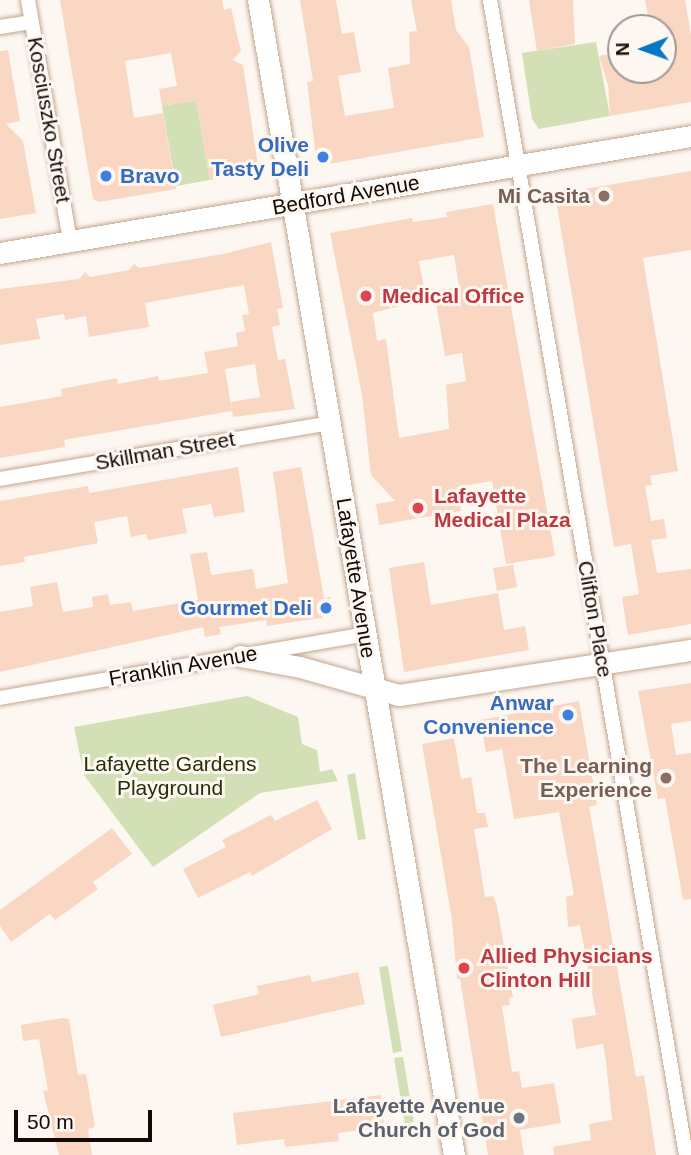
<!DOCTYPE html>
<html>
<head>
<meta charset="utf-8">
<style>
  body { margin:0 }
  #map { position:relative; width:691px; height:1155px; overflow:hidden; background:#fdf7f2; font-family:Helvetica,sans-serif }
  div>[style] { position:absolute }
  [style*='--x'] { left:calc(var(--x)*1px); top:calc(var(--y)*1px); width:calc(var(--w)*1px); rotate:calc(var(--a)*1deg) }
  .green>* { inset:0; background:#d3dfb5 }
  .building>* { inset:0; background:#f9d7c3 }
  .roads { filter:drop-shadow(0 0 2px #c3a68d) drop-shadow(0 0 2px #c3a68d) }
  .street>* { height:14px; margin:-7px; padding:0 7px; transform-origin:7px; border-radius:7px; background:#fff }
  .secondary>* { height:21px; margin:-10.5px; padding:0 10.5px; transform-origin:10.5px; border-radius:10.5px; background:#fff }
  .dots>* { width:19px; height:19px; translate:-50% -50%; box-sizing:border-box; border:4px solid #fdf7f2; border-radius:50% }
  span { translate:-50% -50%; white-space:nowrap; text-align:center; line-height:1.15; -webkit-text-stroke:6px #fdf7f2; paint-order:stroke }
  .street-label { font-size:21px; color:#130a03 }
  .shop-label { font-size:21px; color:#366cbe; font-weight:700 }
  .right { translate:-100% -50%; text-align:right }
  .left { translate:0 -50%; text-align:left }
  .education-label { font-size:21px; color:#785e54; font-weight:700 }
  .health-label { font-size:21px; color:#be3a42; font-weight:700 }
  .park-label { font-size:21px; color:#273005 }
  .worship-label { font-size:21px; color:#5b616d; font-weight:700 }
  .north { position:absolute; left:607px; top:14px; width:70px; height:70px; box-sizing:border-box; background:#fdf7f2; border:2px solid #9f9892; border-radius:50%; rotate:269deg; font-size:19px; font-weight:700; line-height:28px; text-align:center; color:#130a03 }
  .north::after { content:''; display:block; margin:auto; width:24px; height:32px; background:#0379c3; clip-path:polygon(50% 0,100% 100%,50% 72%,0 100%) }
  .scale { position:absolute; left:14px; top:1110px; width:138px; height:32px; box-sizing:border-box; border:4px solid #130a03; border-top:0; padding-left:9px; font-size:21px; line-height:24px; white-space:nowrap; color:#130a03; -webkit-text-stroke:5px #fdf7f2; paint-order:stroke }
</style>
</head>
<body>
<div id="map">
  <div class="green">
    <i style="clip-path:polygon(596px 42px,610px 116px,539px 129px,532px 119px,522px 53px)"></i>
    <i style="clip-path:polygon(196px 100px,210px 180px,176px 186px,162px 106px)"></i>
    <i style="clip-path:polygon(247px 696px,298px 717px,302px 744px,317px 750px,320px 772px,332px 769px,338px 781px,260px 793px,153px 867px,84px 775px,74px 727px)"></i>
    <i style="clip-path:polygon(355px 773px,366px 839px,358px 840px,347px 775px)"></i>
    <i style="clip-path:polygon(388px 966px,402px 1051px,393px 1053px,379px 967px)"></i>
    <i style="clip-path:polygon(403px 1057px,414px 1122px,405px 1124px,394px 1058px)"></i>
  </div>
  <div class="building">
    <i style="clip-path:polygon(60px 0,222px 0,224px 10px,231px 8px,239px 43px,241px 51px,233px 60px,243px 65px,259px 172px,210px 180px,196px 100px,162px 106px,159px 89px,177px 86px,171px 53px,125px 61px,134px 118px,163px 113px,176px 189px,99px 202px,93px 199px)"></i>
    <i style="clip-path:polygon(300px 0,336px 0,342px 34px,354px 32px,361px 72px,338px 76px,345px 116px,394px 108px,388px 68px,410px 64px,409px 32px,417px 31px,411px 0,451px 0,456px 30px,469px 47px,484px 137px,317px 166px,307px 82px,313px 81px)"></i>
    <i style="clip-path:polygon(529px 0,573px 0,575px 44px,537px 51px)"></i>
    <i style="clip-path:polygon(645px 0,685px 0,691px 35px,691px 102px,610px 116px,608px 85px,599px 56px,621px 52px,621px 70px,663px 70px,663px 28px,650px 28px)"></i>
    <i style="clip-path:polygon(8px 50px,20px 121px,6px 124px,23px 141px,36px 213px,0 219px,0 51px)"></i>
    <i style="clip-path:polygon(691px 171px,691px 250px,643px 258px,678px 471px,650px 476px,652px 485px,645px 486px,651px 521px,664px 519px,667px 538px,651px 540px,657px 573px,691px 569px,691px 624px,628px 635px,622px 597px,639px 594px,631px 544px,614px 547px,555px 194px)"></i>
    <i style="clip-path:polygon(evenodd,493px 204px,555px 556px,506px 564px,492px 481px,457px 487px,461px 511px,379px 525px,376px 504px,395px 501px,371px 475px,362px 395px,330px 233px,412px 218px,413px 222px,447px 217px,446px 212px,493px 204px,454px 255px,459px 287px,434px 291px,445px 356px,462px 353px,466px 381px,446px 385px,449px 429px,399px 438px,386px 339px,377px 341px,373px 313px,426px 299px,419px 261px,454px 255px)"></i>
    <i style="clip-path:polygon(271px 242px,283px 308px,277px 309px,280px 325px,272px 327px,278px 360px,285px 359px,295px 409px,233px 417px,231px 402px,260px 397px,255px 364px,225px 369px,232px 411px,64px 440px,65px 447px,0 458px,0 407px,62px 396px,61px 389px,117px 378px,118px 384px,158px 376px,159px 381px,208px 373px,204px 352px,238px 346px,236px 333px,245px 331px,242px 315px,249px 314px,244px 285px,145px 303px,149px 327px,89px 337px,86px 316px,65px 320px,64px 314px,36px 319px,40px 339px,0 345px,0 289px,79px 279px,85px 272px,90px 277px,129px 270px,134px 264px,139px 268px,223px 254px)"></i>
    <i style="clip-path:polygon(238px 467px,245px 512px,214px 517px,211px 504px,182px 509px,187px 533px,148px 540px,146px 534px,131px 537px,127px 516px,94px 522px,98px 543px,24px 557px,25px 562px,0 566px,0 501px,88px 486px,89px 493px)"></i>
    <i style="clip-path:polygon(301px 467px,324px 598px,330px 597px,333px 616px,267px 626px,266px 620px,219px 627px,221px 634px,205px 637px,203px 627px,0 672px,0 612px,33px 606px,30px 587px,57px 582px,63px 612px,93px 607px,92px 597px,108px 594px,110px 605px,131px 602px,133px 611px,198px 600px,190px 554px,207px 552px,211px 575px,253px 569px,256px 589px,288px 583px,273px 472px)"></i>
    <i style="clip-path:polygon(424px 562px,431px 605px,498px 593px,504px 630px,525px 626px,529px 650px,404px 672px,389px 568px)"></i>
    <i style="clip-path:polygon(513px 565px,517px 587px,497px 591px,493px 568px)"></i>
    <i style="clip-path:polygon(691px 683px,691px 721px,671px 724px,676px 755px,691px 753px,691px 899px,683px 900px,665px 798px,658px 799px,638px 691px)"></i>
    <i style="clip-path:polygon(579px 701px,597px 805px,589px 807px,595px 840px,636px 1077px,644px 1075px,656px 1155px,554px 1155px,553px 1147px,591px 1140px,589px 1124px,612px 1120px,606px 1061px,603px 1044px,576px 1049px,572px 1019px,596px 1015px,580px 925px,568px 927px,566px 897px,574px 895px,559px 812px,514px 819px,502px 749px,486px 752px,480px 720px)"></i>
    <i style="clip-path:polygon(454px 738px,461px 779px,471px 777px,477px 813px,485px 813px,488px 827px,474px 829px,485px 897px,493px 896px,497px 906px,513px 997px,509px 998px,510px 1005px,502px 1006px,512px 1072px,519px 1071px,522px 1088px,554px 1083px,561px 1123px,520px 1130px,524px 1155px,488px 1155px,460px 979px,457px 979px,452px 920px,422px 744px)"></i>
    <i style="clip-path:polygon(317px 800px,332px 829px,252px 876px,250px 872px,198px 898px,183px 869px,226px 847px,222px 840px,271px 815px,275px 821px)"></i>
    <i style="clip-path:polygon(112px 828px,132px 854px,93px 882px,98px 889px,55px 920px,50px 914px,11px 942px,0 926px,0 910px)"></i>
    <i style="clip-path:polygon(358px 972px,365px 1004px,221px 1037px,213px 1005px,259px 994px,257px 986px,310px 975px,312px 982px)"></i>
    <i style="clip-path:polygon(62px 1018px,69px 1019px,78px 1075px,86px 1074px,95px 1127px,88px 1129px,92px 1155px,59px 1155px,43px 1091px,48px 1090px,39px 1039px,23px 1041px,21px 1025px)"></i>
    <i style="clip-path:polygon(381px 1095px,384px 1127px,338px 1133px,339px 1141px,285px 1147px,284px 1139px,237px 1145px,233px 1113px)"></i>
  </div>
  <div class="roads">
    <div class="street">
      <i style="--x:28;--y:0;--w:245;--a:80.1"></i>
      <i style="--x:490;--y:0;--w:1172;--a:80.37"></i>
      <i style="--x:0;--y:27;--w:31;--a:-9"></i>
      <i style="--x:0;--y:479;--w:335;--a:-9.6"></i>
      <i style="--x:0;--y:698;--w:371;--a:-9.9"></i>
    </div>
    <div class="secondary">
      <i style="--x:258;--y:0;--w:1172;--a:80.37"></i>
      <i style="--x:0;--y:253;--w:701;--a:-9.61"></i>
      <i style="--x:240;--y:656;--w:61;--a:10.4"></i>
      <i style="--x:300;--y:667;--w:103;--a:15.8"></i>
      <i style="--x:399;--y:695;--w:295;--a:-8.8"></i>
    </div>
  </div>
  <div class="dots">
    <i style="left:323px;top:157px;background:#3f7fe0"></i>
    <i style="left:106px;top:176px;background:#3f7fe0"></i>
    <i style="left:604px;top:196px;background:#8d6e63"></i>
    <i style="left:366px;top:296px;background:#e0444e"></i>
    <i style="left:418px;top:508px;background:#e0444e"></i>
    <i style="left:326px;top:608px;background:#3f7fe0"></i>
    <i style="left:568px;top:715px;background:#3f7fe0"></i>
    <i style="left:666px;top:778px;background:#8d6e63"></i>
    <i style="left:464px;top:968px;background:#e0444e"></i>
    <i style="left:519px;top:1118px;background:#6b7280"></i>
  </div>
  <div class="street-label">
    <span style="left:49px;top:120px;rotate:80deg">Kosciuszko Street</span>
    <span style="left:346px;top:195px;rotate:-10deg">Bedford Avenue</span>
    <span style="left:165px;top:451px;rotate:-10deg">Skillman Street</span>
    <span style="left:356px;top:578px;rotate:81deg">Lafayette Avenue</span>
    <span style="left:595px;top:619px;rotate:80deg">Clifton Place</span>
    <span style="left:183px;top:666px;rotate:-10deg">Franklin Avenue</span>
  </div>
  <div class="shop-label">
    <span class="right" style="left:309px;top:157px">Olive<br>Tasty Deli</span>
    <span class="left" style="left:120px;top:176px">Bravo</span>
    <span class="right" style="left:312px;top:608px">Gourmet Deli</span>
    <span class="right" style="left:554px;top:715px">Anwar<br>Convenience</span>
  </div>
  <div class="education-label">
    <span class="right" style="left:590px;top:196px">Mi Casita</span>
    <span class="right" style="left:652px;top:778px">The Learning<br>Experience</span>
  </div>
  <div class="health-label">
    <span class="left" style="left:382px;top:296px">Medical Office</span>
    <span class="left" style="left:434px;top:508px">Lafayette<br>Medical Plaza</span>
    <span class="left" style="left:480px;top:968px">Allied Physicians<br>Clinton Hill</span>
  </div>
  <div class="park-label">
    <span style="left:170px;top:776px">Lafayette Gardens<br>Playground</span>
  </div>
  <div class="worship-label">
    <span class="right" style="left:505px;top:1118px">Lafayette Avenue<br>Church of God</span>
  </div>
  <div class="north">N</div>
  <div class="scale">50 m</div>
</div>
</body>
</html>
